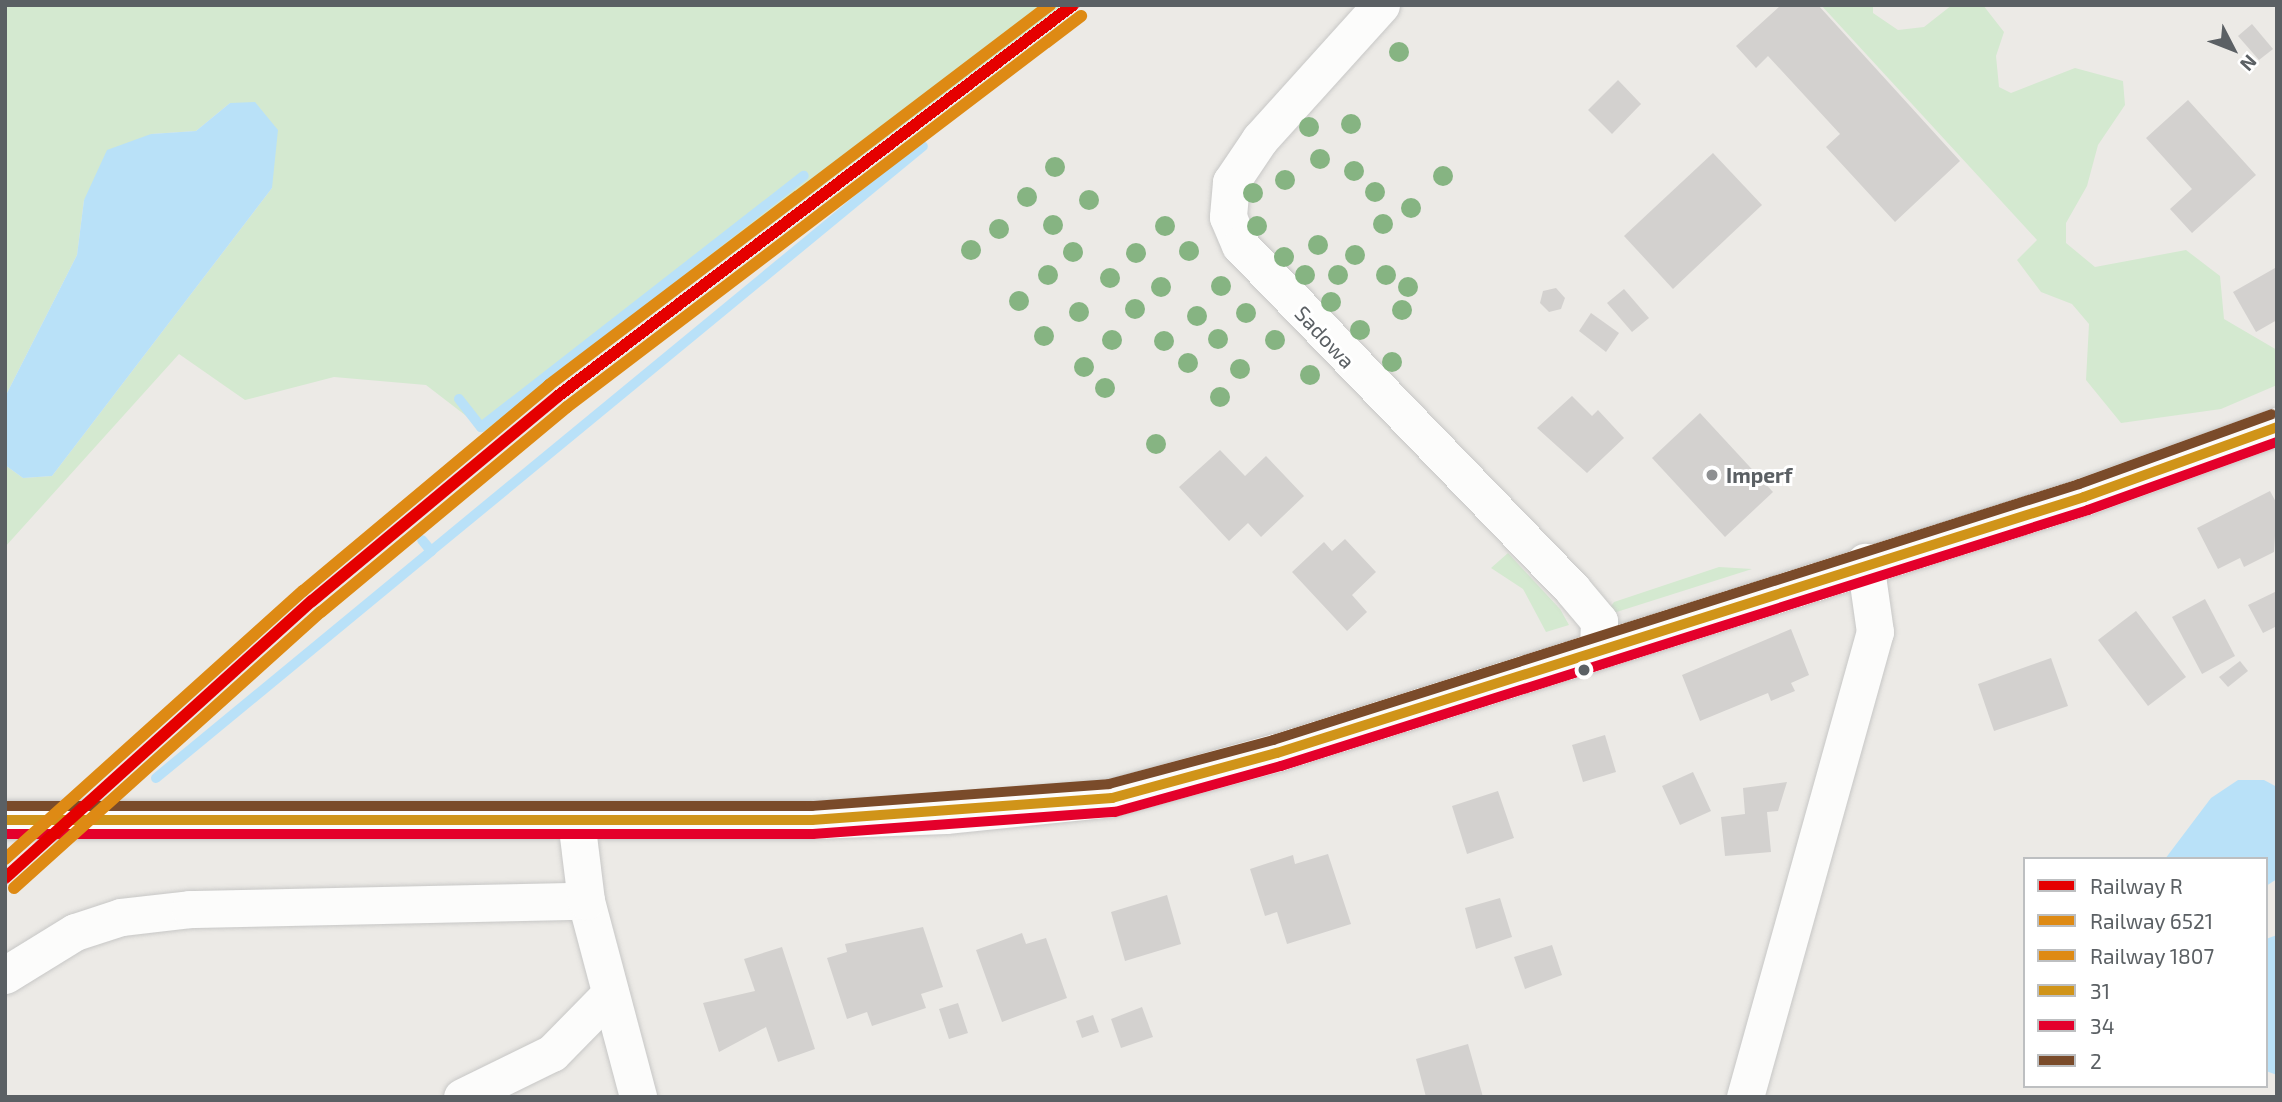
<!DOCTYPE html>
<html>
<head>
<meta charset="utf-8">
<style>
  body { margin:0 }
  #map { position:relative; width:2282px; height:1102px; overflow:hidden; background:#eceae6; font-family:"Exo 2",sans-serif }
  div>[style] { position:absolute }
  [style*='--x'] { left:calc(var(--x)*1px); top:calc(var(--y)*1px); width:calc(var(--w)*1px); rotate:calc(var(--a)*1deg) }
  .green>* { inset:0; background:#d4e9d0 }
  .water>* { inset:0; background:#b9e1f8 }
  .stream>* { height:10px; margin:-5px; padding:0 5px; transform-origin:5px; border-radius:5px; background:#b9e1f8 }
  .building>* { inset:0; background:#d3d1cf }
  .roads { filter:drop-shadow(0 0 2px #c7c7c6) drop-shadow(0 0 2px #c7c7c6) }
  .street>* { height:37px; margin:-18.5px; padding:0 18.5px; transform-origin:18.5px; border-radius:18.5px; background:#fcfcfb }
  .secondary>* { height:38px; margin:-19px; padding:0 19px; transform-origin:19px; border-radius:19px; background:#fcfcfb }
  .bus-1>* { height:10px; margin:-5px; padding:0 5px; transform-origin:5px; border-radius:5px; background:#d09419 }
  .bus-2>* { height:10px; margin:-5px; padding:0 5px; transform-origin:5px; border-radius:5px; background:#e4002b }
  .bus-3>* { height:10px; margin:-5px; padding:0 5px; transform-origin:5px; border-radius:5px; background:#7a4b2a }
  .rail-1>* { height:12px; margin:-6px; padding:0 6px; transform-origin:6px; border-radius:6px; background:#e50000 }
  .rail-2>* { height:12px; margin:-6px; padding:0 6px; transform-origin:6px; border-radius:6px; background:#de8a14 }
  .rail-3>* { height:12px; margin:-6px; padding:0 6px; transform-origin:6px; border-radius:6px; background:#de8a14 }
  .trees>* { width:20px; height:20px; margin:-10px; border-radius:50%; background:#86b482 }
  .dots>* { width:19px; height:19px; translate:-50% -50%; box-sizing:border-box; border:4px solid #fff; border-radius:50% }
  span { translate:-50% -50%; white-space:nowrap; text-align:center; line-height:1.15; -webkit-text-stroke:6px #fff; paint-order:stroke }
  .street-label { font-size:21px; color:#5b6064 }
  .poi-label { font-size:21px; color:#5b6064; font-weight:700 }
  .left { translate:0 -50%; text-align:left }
  .frame { position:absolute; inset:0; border:7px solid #5b6064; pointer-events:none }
  .legend { position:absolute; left:2023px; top:857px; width:245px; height:231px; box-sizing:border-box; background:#fff; border:2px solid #bdbfc1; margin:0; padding:9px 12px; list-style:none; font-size:21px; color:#5b6064 }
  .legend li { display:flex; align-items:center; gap:14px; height:35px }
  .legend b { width:35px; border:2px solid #bdbfc1 }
  .north { position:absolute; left:2198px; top:14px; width:70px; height:70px; -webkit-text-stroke:5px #fff; paint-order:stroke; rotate:132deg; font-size:19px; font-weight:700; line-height:28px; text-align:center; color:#5b6064 }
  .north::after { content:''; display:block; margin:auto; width:24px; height:32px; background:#5b6064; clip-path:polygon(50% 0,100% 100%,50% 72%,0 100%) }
</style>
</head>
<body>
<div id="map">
  <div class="green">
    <i style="clip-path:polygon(5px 5px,1063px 5px,491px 435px,426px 385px,334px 377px,245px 400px,179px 354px,5px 547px,5px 465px,23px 478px,52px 476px,272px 188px,230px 103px,196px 131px,151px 134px,84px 200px,77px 255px,5px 397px)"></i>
    <i style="clip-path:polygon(1821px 5px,1873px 5px,1873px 13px,1898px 30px,1924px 27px,1952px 5px,1983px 5px,2004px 32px,1996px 56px,1999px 87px,2011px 93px,2075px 68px,2123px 81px,2125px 105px,2098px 145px,2087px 186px,2066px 223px,2066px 243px,2095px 267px,2186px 250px,2220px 276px,2224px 319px,2277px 350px,2277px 385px,2221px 409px,2121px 423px,2086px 380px,2089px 324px,2072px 304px,2041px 292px,2017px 260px,2037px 240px)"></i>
    <i style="clip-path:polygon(1508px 553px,1560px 609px,1569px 625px,1546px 632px,1523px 589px,1491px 568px)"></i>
    <i style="clip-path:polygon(1719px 567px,1752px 569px,1604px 616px,1614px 602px)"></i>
  </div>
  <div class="water">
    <i style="clip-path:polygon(255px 102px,278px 130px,272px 188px,52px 476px,23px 478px,5px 465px,5px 397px,77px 255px,84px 200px,107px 150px,151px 134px,196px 131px,230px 103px)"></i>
    <i style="clip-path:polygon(2238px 780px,2264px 780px,2277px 787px,2277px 879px,2266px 886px,2266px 859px,2165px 859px,2211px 798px)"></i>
    <i style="clip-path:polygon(2277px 935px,2277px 1075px,2266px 1071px,2266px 939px)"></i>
  </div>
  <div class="stream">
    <i style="--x:459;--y:399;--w:36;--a:52"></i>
    <i style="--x:481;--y:427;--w:409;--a:-37.9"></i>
    <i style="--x:431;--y:551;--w:637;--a:-39.46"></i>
    <i style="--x:156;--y:778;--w:357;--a:-39.5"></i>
    <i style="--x:431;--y:551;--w:14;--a:-129"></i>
  </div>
  <div class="building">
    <i style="clip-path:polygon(1781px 5px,1818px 5px,1960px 161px,1895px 222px,1826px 147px,1840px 134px,1768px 56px,1756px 68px,1736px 46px)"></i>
    <i style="clip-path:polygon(2252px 24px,2273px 49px,2259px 60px,2238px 36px)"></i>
    <i style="clip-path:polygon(1618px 80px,1641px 104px,1612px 134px,1588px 110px)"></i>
    <i style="clip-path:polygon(2188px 100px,2256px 175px,2192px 233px,2170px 209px,2192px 189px,2146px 138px)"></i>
    <i style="clip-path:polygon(1713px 153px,1762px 205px,1673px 289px,1624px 236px)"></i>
    <i style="clip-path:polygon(2275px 268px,2277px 320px,2256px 332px,2233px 292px)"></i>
    <i style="clip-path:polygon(1556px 288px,1565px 298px,1561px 309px,1549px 312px,1540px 303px,1543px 291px)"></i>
    <i style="clip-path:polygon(1624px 289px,1649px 318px,1632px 332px,1607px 303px)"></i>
    <i style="clip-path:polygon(1591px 313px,1619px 333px,1606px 352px,1579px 331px)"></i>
    <i style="clip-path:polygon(1572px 396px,1592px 416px,1598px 410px,1624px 438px,1587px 473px,1537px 428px)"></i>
    <i style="clip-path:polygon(1700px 413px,1773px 492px,1725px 537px,1652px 458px)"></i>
    <i style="clip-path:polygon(1220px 450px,1245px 476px,1266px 456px,1304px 496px,1261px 537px,1248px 523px,1229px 541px,1179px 487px)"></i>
    <i style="clip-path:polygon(2270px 491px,2277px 504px,2274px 552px,2244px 567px,2240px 558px,2218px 569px,2197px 528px)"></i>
    <i style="clip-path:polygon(1345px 539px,1376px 572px,1352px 595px,1367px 612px,1347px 631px,1292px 572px,1324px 542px,1332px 551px)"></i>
    <i style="clip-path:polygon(2277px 591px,2277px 626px,2263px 633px,2248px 605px)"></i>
    <i style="clip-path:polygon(2205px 599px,2235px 656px,2202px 674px,2172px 617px)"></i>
    <i style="clip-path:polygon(2136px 611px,2186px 677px,2148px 706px,2098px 640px)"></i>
    <i style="clip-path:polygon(1791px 629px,1809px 675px,1791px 683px,1795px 691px,1771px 701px,1768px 693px,1700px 721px,1682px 675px)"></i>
    <i style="clip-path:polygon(2051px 658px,2068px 706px,1994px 731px,1978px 684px)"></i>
    <i style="clip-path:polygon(2240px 661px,2248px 671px,2228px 687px,2219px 677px)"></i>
    <i style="clip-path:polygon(1605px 735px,1616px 772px,1583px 782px,1572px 745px)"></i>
    <i style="clip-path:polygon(1693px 772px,1711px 811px,1680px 825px,1662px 786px)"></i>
    <i style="clip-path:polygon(1787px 782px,1778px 811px,1767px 812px,1771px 852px,1725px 856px,1721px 817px,1745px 814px,1743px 788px)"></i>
    <i style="clip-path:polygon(1498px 791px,1514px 838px,1467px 854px,1452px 806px)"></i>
    <i style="clip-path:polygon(1328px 854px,1351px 924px,1287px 944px,1277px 912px,1265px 916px,1250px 869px,1293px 855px,1295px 864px)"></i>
    <i style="clip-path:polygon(1167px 895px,1181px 944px,1125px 961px,1111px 912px)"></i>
    <i style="clip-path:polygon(1500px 898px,1512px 937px,1476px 949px,1465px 908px)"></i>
    <i style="clip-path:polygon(923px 927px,943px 987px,921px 994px,926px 1008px,872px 1026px,867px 1012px,847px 1019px,827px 958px,847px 952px,845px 944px)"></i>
    <i style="clip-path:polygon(1022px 933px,1026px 944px,1046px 938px,1067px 998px,1002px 1022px,976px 950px)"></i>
    <i style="clip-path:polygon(1552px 945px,1562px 975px,1525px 989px,1514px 957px)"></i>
    <i style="clip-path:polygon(782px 947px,815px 1049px,778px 1062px,766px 1027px,719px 1052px,703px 1003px,755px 991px,744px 959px)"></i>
    <i style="clip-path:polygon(958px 1003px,968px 1033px,949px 1039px,939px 1009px)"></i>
    <i style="clip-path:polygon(1142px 1007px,1153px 1037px,1121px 1048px,1111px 1019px)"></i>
    <i style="clip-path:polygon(1093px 1015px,1099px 1032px,1082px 1038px,1076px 1021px)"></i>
    <i style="clip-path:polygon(1468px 1044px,1483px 1097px,1426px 1097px,1416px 1059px)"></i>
  </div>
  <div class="roads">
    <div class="street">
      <i style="--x:1381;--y:5;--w:181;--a:132.1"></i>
      <i style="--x:1260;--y:139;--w:52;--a:124"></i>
      <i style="--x:1231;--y:182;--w:35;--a:95"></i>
      <i style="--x:1228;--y:217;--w:30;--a:67"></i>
      <i style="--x:1240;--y:245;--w:478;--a:46"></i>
      <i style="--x:1572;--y:589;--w:42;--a:49.8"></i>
      <i style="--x:1599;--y:621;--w:27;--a:92"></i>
      <i style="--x:586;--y:901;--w:203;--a:75.1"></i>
      <i style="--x:5;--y:975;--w:82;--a:-31.6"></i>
      <i style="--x:75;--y:932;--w:48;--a:-18.1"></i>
      <i style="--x:121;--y:917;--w:69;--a:-6.6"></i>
      <i style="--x:190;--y:909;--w:396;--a:-1.2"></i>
      <i style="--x:586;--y:901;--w:82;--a:-97"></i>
      <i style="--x:462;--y:1097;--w:100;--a:-26.1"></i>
      <i style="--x:552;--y:1053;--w:83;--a:-45.5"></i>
      <i style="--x:1745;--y:1097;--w:483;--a:-74.4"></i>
      <i style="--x:1875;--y:632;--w:71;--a:-98.1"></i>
    </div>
    <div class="secondary">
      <i style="--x:5;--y:820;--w:807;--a:0"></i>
      <i style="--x:812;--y:820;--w:134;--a:-2.1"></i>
      <i style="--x:946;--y:815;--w:167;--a:-5.8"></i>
      <i style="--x:1112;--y:798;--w:171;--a:-15.3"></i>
      <i style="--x:1277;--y:753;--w:847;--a:-17.6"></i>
      <i style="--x:2084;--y:497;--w:205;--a:-19.9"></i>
    </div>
  </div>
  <div class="bus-1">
    <i style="--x:5;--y:820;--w:807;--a:0"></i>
    <i style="--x:812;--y:820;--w:301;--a:-4.2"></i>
    <i style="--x:1112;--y:798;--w:171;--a:-15.3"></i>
    <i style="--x:1277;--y:753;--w:847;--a:-17.6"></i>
    <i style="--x:2084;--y:497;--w:205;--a:-19.9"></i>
  </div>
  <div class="bus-2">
    <i style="--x:5;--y:834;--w:808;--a:0"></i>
    <i style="--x:813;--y:834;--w:303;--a:-4.2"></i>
    <i style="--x:1115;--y:812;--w:172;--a:-15.5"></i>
    <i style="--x:1281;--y:766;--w:847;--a:-17.6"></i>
    <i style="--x:2088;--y:510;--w:201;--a:-19.8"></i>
  </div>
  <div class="bus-3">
    <i style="--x:5;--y:806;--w:807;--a:0"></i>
    <i style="--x:812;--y:806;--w:298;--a:-4.2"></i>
    <i style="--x:1109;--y:784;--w:170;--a:-15"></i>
    <i style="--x:1273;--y:740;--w:846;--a:-17.62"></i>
    <i style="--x:2079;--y:484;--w:205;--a:-19.9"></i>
  </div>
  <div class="rail-1">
    <i style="--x:5;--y:878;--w:413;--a:-42.1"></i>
    <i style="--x:312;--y:601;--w:320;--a:-39.8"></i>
    <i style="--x:558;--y:396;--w:647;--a:-37.21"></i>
  </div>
  <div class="rail-2">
    <i style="--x:14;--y:888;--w:413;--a:-42"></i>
    <i style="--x:321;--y:612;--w:320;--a:-39.8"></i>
    <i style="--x:567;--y:407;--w:646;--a:-37.26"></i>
  </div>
  <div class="rail-3">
    <i style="--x:5;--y:859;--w:401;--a:-42"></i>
    <i style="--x:303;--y:591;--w:321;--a:-39.9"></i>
    <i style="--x:549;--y:385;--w:629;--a:-37.18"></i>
  </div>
  <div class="trees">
    <i style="left:1399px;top:52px"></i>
    <i style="left:1351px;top:124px"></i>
    <i style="left:1309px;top:127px"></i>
    <i style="left:1320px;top:159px"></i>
    <i style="left:1055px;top:167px"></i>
    <i style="left:1354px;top:171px"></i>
    <i style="left:1443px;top:176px"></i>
    <i style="left:1285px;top:180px"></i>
    <i style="left:1375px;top:192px"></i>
    <i style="left:1253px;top:193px"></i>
    <i style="left:1027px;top:197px"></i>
    <i style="left:1089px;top:200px"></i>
    <i style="left:1411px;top:208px"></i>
    <i style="left:1383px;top:224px"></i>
    <i style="left:1053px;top:225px"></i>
    <i style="left:1165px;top:226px"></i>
    <i style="left:1257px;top:226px"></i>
    <i style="left:999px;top:229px"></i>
    <i style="left:1318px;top:245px"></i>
    <i style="left:971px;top:250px"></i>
    <i style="left:1189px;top:251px"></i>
    <i style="left:1073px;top:252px"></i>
    <i style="left:1136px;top:253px"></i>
    <i style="left:1355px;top:255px"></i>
    <i style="left:1284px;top:257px"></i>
    <i style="left:1048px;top:275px"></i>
    <i style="left:1305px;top:275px"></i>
    <i style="left:1338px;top:275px"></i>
    <i style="left:1386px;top:275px"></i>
    <i style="left:1110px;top:278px"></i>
    <i style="left:1221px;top:286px"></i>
    <i style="left:1161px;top:287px"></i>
    <i style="left:1408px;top:287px"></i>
    <i style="left:1019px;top:301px"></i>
    <i style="left:1331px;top:302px"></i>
    <i style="left:1135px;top:309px"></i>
    <i style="left:1402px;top:310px"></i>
    <i style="left:1079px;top:312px"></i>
    <i style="left:1246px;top:313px"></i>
    <i style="left:1197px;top:316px"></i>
    <i style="left:1360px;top:330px"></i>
    <i style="left:1044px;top:336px"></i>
    <i style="left:1218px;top:339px"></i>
    <i style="left:1112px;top:340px"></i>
    <i style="left:1275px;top:340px"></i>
    <i style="left:1164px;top:341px"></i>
    <i style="left:1392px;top:362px"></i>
    <i style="left:1188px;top:363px"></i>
    <i style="left:1084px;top:367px"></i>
    <i style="left:1240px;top:369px"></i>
    <i style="left:1310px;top:375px"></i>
    <i style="left:1105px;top:388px"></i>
    <i style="left:1220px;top:397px"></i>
    <i style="left:1156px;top:444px"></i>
  </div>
  <div class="dots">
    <i style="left:1712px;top:475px;background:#8e9092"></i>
    <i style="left:1584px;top:670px;background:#5b6064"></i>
  </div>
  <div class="street-label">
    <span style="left:1325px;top:337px;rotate:47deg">Sadowa</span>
  </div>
  <div class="poi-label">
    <span class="left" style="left:1726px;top:475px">Imperf</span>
  </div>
  <div class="frame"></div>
  <ul class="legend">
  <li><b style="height:9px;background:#e50000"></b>Railway R</li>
  <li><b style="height:9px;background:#de8a14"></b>Railway 6521</li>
  <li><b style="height:9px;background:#de8a14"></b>Railway 1807</li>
  <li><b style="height:9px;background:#d09419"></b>31</li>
  <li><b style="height:9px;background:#e4002b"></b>34</li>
  <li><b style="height:9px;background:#7a4b2a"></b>2</li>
  </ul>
  <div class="north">N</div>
</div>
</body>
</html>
